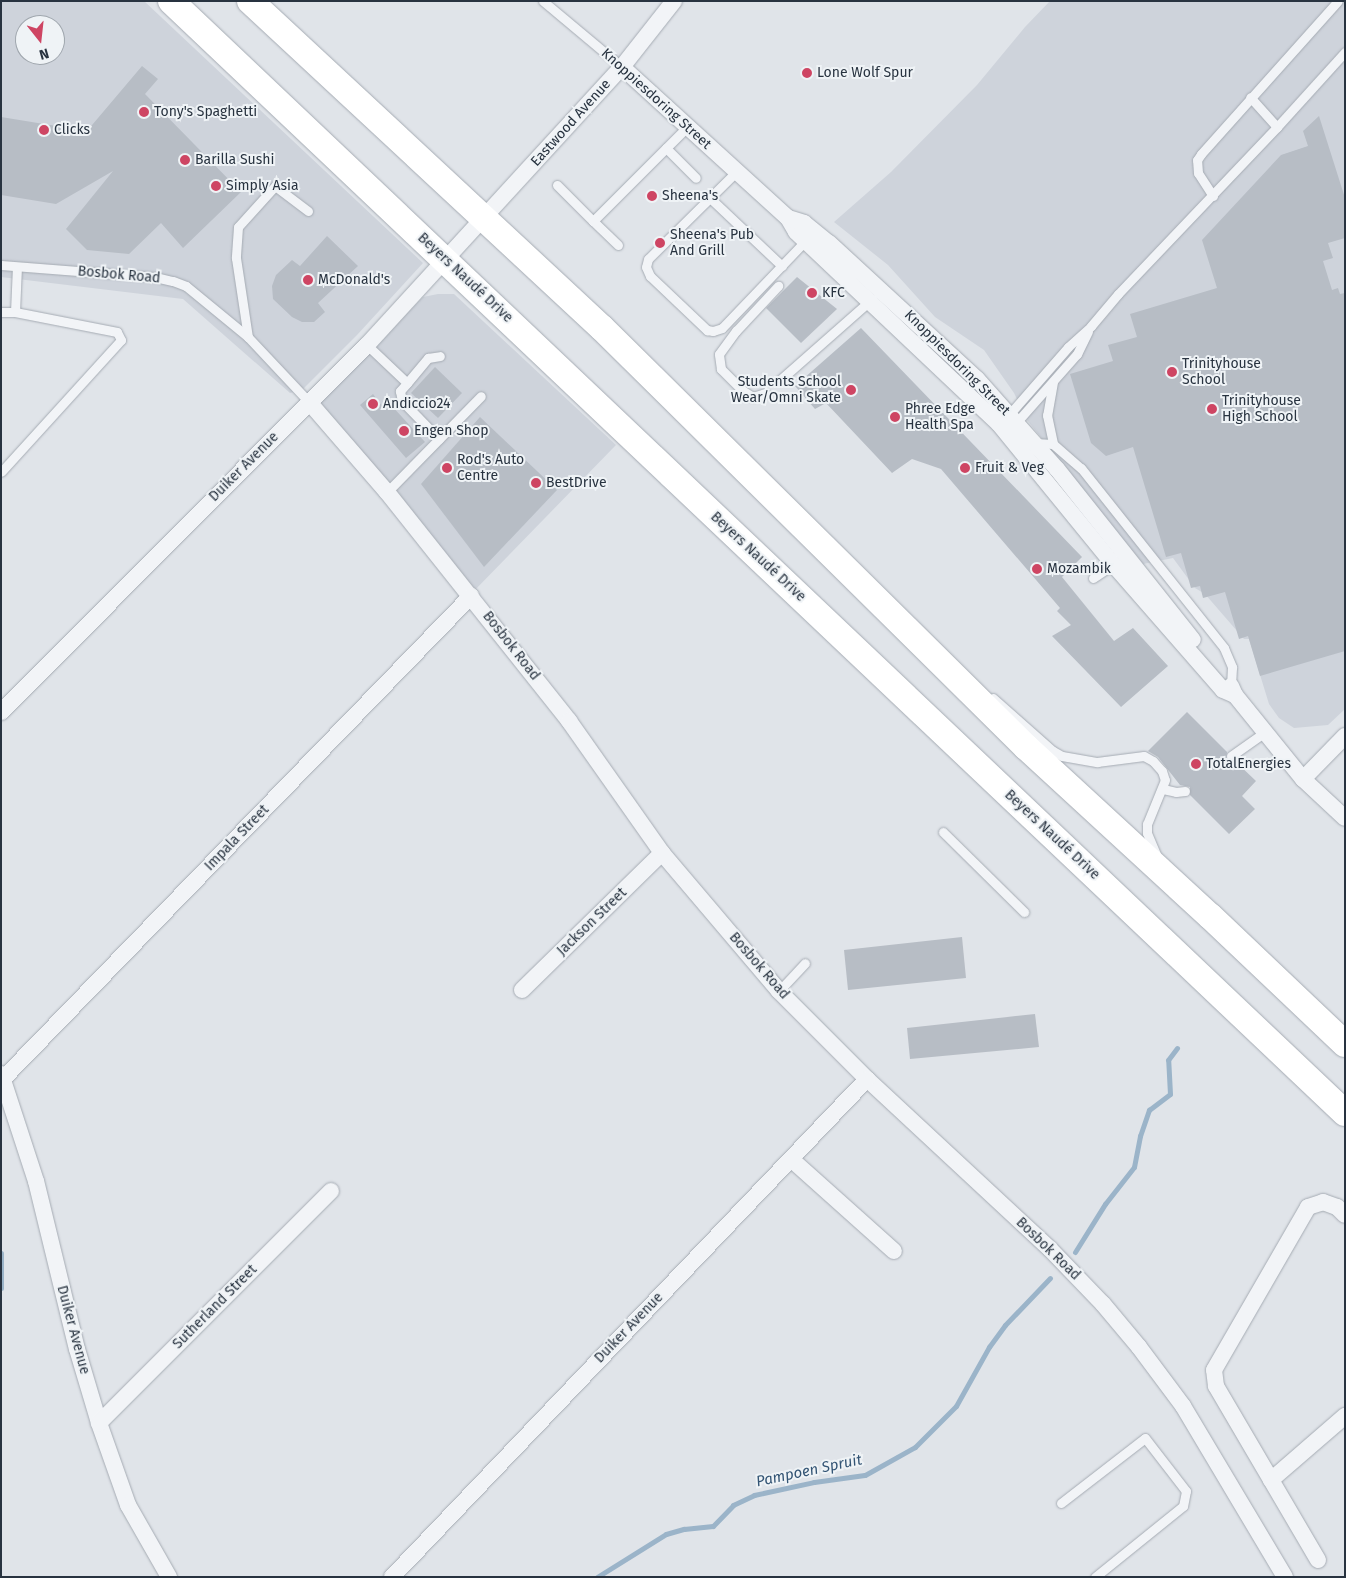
<!DOCTYPE html>
<html>
<head>
<meta charset="utf-8">
<style>
  body { margin:0 }
  #map { position:relative; width:1346px; height:1578px; overflow:hidden; background:#e0e4e9; font-family:"Fira Sans",sans-serif }
  div>[style] { position:absolute }
  [style*='--x'] { left:calc(var(--x)*1px); top:calc(var(--y)*1px); width:calc(var(--w)*1px); rotate:calc(var(--a)*1deg) }
  .built>* { inset:0; background:#ced3db }
  .stream>* { height:5px; margin:-2.5px; padding:0 2.5px; transform-origin:2.5px; border-radius:2.5px; background:#9bb4c9 }
  .building>* { inset:0; background:#b7bdc5 }
  .roads { filter:drop-shadow(0 0 1px #a5abb3) drop-shadow(0 0 1px #a5abb3) }
  .lane>* { height:9px; margin:-4.5px; padding:0 4.5px; transform-origin:4.5px; border-radius:4.5px; background:#f2f4f7 }
  .street>* { height:16px; margin:-8px; padding:0 8px; transform-origin:8px; border-radius:8px; background:#f2f4f7 }
  .primary>* { height:26px; margin:-13px; padding:0 13px; transform-origin:13px; border-radius:13px; background:#fff }
  .dots>* { width:14px; height:14px; translate:-50% -50%; box-sizing:border-box; border:2px solid #eff3f6; border-radius:50% }
  span { translate:-50% -50%; white-space:nowrap; text-align:center; line-height:1.15; -webkit-text-stroke:4px #eff3f6; paint-order:stroke }
  .poi-label { font-size:14px; color:#283340 }
  .left { translate:0 -50%; text-align:left }
  .right { translate:-100% -50%; text-align:right }
  .street-label { font-size:14px; color:#283340 }
  .water-label { font-size:15px; color:#335474; font-style:italic }
  .frame { position:absolute; inset:0; border:2px solid #283340; pointer-events:none }
  .north { position:absolute; left:15px; top:15px; width:50px; height:50px; box-sizing:border-box; background:#eff3f6; border:1px solid #9fa6ad; border-radius:50%; rotate:164deg; font-size:14px; font-weight:700; line-height:20px; text-align:center; color:#283340 }
  .north::after { content:''; display:block; margin:auto; width:18px; height:22px; background:#ce4563; clip-path:polygon(50% 0,100% 100%,50% 72%,0 100%) }
</style>
</head>
<body>
<div id="map">
  <div class="built">
    <i style="clip-path:polygon(evenodd,1px 1px,144px 1px,423px 263px,357px 335px,302px 390px,290px 393px,183px 299px,1px 277px,1px 1px,25px 25px,55px 25px,55px 55px,25px 55px,25px 25px)"></i>
    <i style="clip-path:polygon(1050px 1px,1345px 1px,1345px 709px,1328px 725px,1294px 728px,1279px 718px,1269px 704px,1249px 639px,1244px 639px,1205px 594px,1195px 588px,1173px 558px,1143px 564px,1027px 420px,1014px 393px,984px 350px,935px 317px,888px 265px,834px 222px,891px 172px,977px 85px,1025px 27px)"></i>
    <i style="clip-path:polygon(438px 294px,454px 294px,616px 445px,473px 592px,320px 402px,423px 297px)"></i>
  </div>
  <div class="stream">
    <i style="--x:1075;--y:1252;--w:57;--a:-58"></i>
    <i style="--x:1105;--y:1204;--w:47;--a:-51.9"></i>
    <i style="--x:1134;--y:1167;--w:32;--a:-79"></i>
    <i style="--x:1140;--y:1136;--w:28;--a:-71"></i>
    <i style="--x:1149;--y:1110;--w:26;--a:-37"></i>
    <i style="--x:1170;--y:1094;--w:34;--a:-93"></i>
    <i style="--x:1168;--y:1060;--w:15;--a:-53"></i>
    <i style="--x:1;--y:1253;--w:35;--a:90"></i>
    <i style="--x:597;--y:1577;--w:81;--a:-31.9"></i>
    <i style="--x:666;--y:1534;--w:19;--a:-16"></i>
    <i style="--x:684;--y:1529;--w:29;--a:-6"></i>
    <i style="--x:713;--y:1526;--w:29;--a:-46"></i>
    <i style="--x:733;--y:1505;--w:23;--a:-25"></i>
    <i style="--x:754;--y:1495;--w:61;--a:-12.2"></i>
    <i style="--x:814;--y:1482;--w:51;--a:-7.8"></i>
    <i style="--x:865;--y:1475;--w:57;--a:-29.2"></i>
    <i style="--x:915;--y:1447;--w:58;--a:-45"></i>
    <i style="--x:956;--y:1406;--w:68;--a:-60.8"></i>
    <i style="--x:989;--y:1347;--w:27;--a:-54"></i>
    <i style="--x:1005;--y:1325;--w:65;--a:-46.2"></i>
  </div>
  <div class="building">
    <i style="clip-path:polygon(142px 66px,158px 79px,145px 94px,241px 192px,183px 248px,161px 223px,129px 254px,87px 250px,66px 229px,113px 171px,56px 204px,1px 195px,1px 117px,87px 131px)"></i>
    <i style="clip-path:polygon(1319px 116px,1345px 198px,1345px 238px,1328px 243px,1333px 258px,1323px 261px,1332px 290px,1338px 288px,1340px 294px,1345px 293px,1345px 651px,1260px 676px,1248px 636px,1239px 639px,1225px 592px,1203px 598px,1200px 586px,1191px 588px,1181px 553px,1166px 557px,1133px 447px,1106px 456px,1091px 443px,1070px 374px,1113px 361px,1108px 345px,1137px 337px,1130px 314px,1217px 288px,1202px 240px,1281px 155px,1308px 146px,1303px 131px)"></i>
    <i style="clip-path:polygon(327px 236px,358px 266px,318px 303px,325px 312px,314px 322px,302px 322px,292px 317px,273px 299px,272px 286px,276px 275px,292px 260px,300px 266px)"></i>
    <i style="clip-path:polygon(797px 277px,837px 309px,801px 343px,766px 308px)"></i>
    <i style="clip-path:polygon(861px 328px,1082px 557px,1062px 577px,1114px 641px,1133px 628px,1168px 666px,1121px 707px,1052px 636px,1071px 625px,1057px 611px,1060px 608px,941px 469px,912px 459px,892px 473px,826px 403px,815px 409px,795px 386px)"></i>
    <i style="clip-path:polygon(435px 367px,462px 393px,438px 418px,411px 393px)"></i>
    <i style="clip-path:polygon(373px 394px,385px 410px,391px 405px,425px 442px,406px 458px,360px 405px)"></i>
    <i style="clip-path:polygon(480px 417px,557px 490px,484px 567px,421px 484px)"></i>
    <i style="clip-path:polygon(1187px 712px,1227px 752px,1226px 760px,1231px 762px,1235px 761px,1256px 781px,1242px 796px,1255px 809px,1229px 834px,1190px 795px,1190px 787px,1180px 785px,1158px 757px,1148px 751px)"></i>
    <i style="clip-path:polygon(962px 937px,966px 978px,848px 990px,844px 950px)"></i>
    <i style="clip-path:polygon(1035px 1014px,1039px 1047px,910px 1059px,907px 1028px)"></i>
  </div>
  <div class="roads">
    <div class="lane">
      <i style="--x:543;--y:1;--w:103;--a:39.9"></i>
      <i style="--x:1277;--y:127;--w:101;--a:-47.8"></i>
      <i style="--x:666;--y:148;--w:42;--a:45"></i>
      <i style="--x:737;--y:171;--w:125;--a:135.3"></i>
      <i style="--x:648;--y:259;--w:8;--a:104"></i>
      <i style="--x:646;--y:267;--w:10;--a:66"></i>
      <i style="--x:650;--y:276;--w:79;--a:43.5"></i>
      <i style="--x:707;--y:330;--w:6;--a:9"></i>
      <i style="--x:713;--y:331;--w:9;--a:-18"></i>
      <i style="--x:722;--y:328;--w:120;--a:-46.3"></i>
      <i style="--x:557;--y:185;--w:51;--a:45"></i>
      <i style="--x:1213;--y:196;--w:27;--a:-123"></i>
      <i style="--x:1198;--y:173;--w:13;--a:-94"></i>
      <i style="--x:1197;--y:160;--w:7;--a:-56"></i>
      <i style="--x:1201;--y:154;--w:205;--a:-48.2"></i>
      <i style="--x:710;--y:198;--w:99;--a:43.4"></i>
      <i style="--x:308;--y:211;--w:41;--a:-142.9"></i>
      <i style="--x:275;--y:186;--w:55;--a:132.1"></i>
      <i style="--x:238;--y:227;--w:31;--a:94"></i>
      <i style="--x:236;--y:258;--w:80;--a:81.4"></i>
      <i style="--x:248;--y:337;--w:89;--a:46.8"></i>
      <i style="--x:618;--y:245;--w:35;--a:-136"></i>
      <i style="--x:593;--y:221;--w:133;--a:-45"></i>
      <i style="--x:1;--y:265;--w:154;--a:4.5"></i>
      <i style="--x:155;--y:277;--w:18;--a:13"></i>
      <i style="--x:173;--y:281;--w:14;--a:21"></i>
      <i style="--x:186;--y:286;--w:80;--a:39.4"></i>
      <i style="--x:1;--y:312;--w:14;--a:0"></i>
      <i style="--x:15;--y:312;--w:104;--a:11.1"></i>
      <i style="--x:117;--y:332;--w:9;--a:63"></i>
      <i style="--x:121;--y:340;--w:178;--a:132.3"></i>
      <i style="--x:15;--y:312;--w:45;--a:-87.5"></i>
      <i style="--x:367;--y:345;--w:55;--a:43.5"></i>
      <i style="--x:407;--y:383;--w:33;--a:-50"></i>
      <i style="--x:428;--y:358;--w:12;--a:-9"></i>
      <i style="--x:780;--y:380;--w:123;--a:-41.4"></i>
      <i style="--x:1053;--y:382;--w:34;--a:100"></i>
      <i style="--x:1047;--y:415;--w:30;--a:78"></i>
      <i style="--x:407;--y:383;--w:11;--a:131"></i>
      <i style="--x:400;--y:391;--w:10;--a:79"></i>
      <i style="--x:402;--y:401;--w:53;--a:45.8"></i>
      <i style="--x:765;--y:393;--w:13;--a:162"></i>
      <i style="--x:753;--y:397;--w:13;--a:-148"></i>
      <i style="--x:742;--y:390;--w:30;--a:-135"></i>
      <i style="--x:721;--y:369;--w:15;--a:-98"></i>
      <i style="--x:719;--y:354;--w:29;--a:-54"></i>
      <i style="--x:736;--y:331;--w:62;--a:-47"></i>
      <i style="--x:1007;--y:417;--w:93;--a:-48.9"></i>
      <i style="--x:1068;--y:347;--w:31;--a:-42"></i>
      <i style="--x:1091;--y:326;--w:42;--a:-49.8"></i>
      <i style="--x:1118;--y:294;--w:231;--a:-46.4"></i>
      <i style="--x:1277;--y:127;--w:40;--a:-132"></i>
      <i style="--x:1015;--y:424;--w:94;--a:-48.5"></i>
      <i style="--x:1077;--y:354;--w:25;--a:-64"></i>
      <i style="--x:1034;--y:443;--w:19;--a:3"></i>
      <i style="--x:1053;--y:444;--w:37;--a:41"></i>
      <i style="--x:1081;--y:468;--w:230;--a:51.5"></i>
      <i style="--x:1224;--y:648;--w:21;--a:67"></i>
      <i style="--x:1232;--y:667;--w:18;--a:93"></i>
      <i style="--x:387;--y:492;--w:134;--a:-45.6"></i>
      <i style="--x:1093;--y:578;--w:27;--a:-34"></i>
      <i style="--x:993;--y:698;--w:80;--a:41.5"></i>
      <i style="--x:1053;--y:751;--w:10;--a:29"></i>
      <i style="--x:1062;--y:756;--w:36;--a:10"></i>
      <i style="--x:1097;--y:762;--w:47;--a:-7.3"></i>
      <i style="--x:1144;--y:756;--w:10;--a:29"></i>
      <i style="--x:1153;--y:761;--w:13;--a:48"></i>
      <i style="--x:1162;--y:771;--w:9;--a:72"></i>
      <i style="--x:1165;--y:780;--w:48;--a:112.2"></i>
      <i style="--x:1147;--y:824;--w:9;--a:90"></i>
      <i style="--x:1147;--y:833;--w:23;--a:67"></i>
      <i style="--x:1231;--y:756;--w:42;--a:-35.2"></i>
      <i style="--x:1163;--y:789;--w:13;--a:13"></i>
      <i style="--x:1176;--y:792;--w:9;--a:-6"></i>
      <i style="--x:943;--y:832;--w:114;--a:44.6"></i>
      <i style="--x:779;--y:991;--w:38;--a:-47"></i>
      <i style="--x:1061;--y:1503;--w:106;--a:-37.7"></i>
      <i style="--x:1145;--y:1438;--w:67;--a:52.3"></i>
      <i style="--x:1186;--y:1491;--w:15;--a:101"></i>
      <i style="--x:1183;--y:1506;--w:113;--a:141.1"></i>
    </div>
    <div class="street">
      <i style="--x:622;--y:67;--w:224;--a:42.3"></i>
      <i style="--x:788;--y:218;--w:16;--a:60"></i>
      <i style="--x:796;--y:232;--w:279;--a:43.4"></i>
      <i style="--x:999;--y:424;--w:181;--a:50.8"></i>
      <i style="--x:1113;--y:564;--w:167;--a:48.9"></i>
      <i style="--x:1223;--y:690;--w:13;--a:23"></i>
      <i style="--x:788;--y:218;--w:17;--a:17"></i>
      <i style="--x:804;--y:223;--w:32;--a:39"></i>
      <i style="--x:829;--y:243;--w:201;--a:42.6"></i>
      <i style="--x:977;--y:379;--w:120;--a:48.4"></i>
      <i style="--x:1057;--y:469;--w:218;--a:51.5"></i>
      <i style="--x:309;--y:402;--w:119;--a:49.1"></i>
      <i style="--x:387;--y:492;--w:293;--a:51.5"></i>
      <i style="--x:569;--y:721;--w:161;--a:54.8"></i>
      <i style="--x:662;--y:853;--w:181;--a:49.7"></i>
      <i style="--x:779;--y:991;--w:124;--a:45"></i>
      <i style="--x:867;--y:1079;--w:250;--a:42.9"></i>
      <i style="--x:1050;--y:1249;--w:76;--a:46.1"></i>
      <i style="--x:1103;--y:1304;--w:56;--a:50.1"></i>
      <i style="--x:1139;--y:1347;--w:74;--a:53.3"></i>
      <i style="--x:1183;--y:1406;--w:199;--a:59.2"></i>
      <i style="--x:1231;--y:686;--w:10;--a:66"></i>
      <i style="--x:1235;--y:695;--w:108;--a:51"></i>
      <i style="--x:1303;--y:779;--w:57;--a:42.9"></i>
      <i style="--x:1;--y:712;--w:518;--a:-45.08"></i>
      <i style="--x:367;--y:345;--w:377;--a:-47.5"></i>
      <i style="--x:622;--y:67;--w:84;--a:-51.8"></i>
      <i style="--x:1303;--y:779;--w:60;--a:-45.7"></i>
      <i style="--x:522;--y:990;--w:196;--a:-44.4"></i>
      <i style="--x:1;--y:1074;--w:113;--a:71.9"></i>
      <i style="--x:36;--y:1181;--w:173;--a:76.3"></i>
      <i style="--x:77;--y:1349;--w:77;--a:73.4"></i>
      <i style="--x:99;--y:1423;--w:87;--a:70.5"></i>
      <i style="--x:128;--y:1505;--w:83;--a:60.3"></i>
      <i style="--x:2;--y:1080;--w:674;--a:-45.9"></i>
      <i style="--x:791;--y:1159;--w:138;--a:41.8"></i>
      <i style="--x:99;--y:1423;--w:328;--a:-45"></i>
      <i style="--x:1271;--y:1480;--w:98;--a:-40.9"></i>
      <i style="--x:1318;--y:1560;--w:202;--a:-120.4"></i>
      <i style="--x:1216;--y:1386;--w:16;--a:-97"></i>
      <i style="--x:1214;--y:1370;--w:188;--a:-60"></i>
      <i style="--x:1308;--y:1207;--w:16;--a:-18"></i>
      <i style="--x:1323;--y:1202;--w:15;--a:20"></i>
      <i style="--x:1337;--y:1207;--w:11;--a:45"></i>
      <i style="--x:392;--y:1577;--w:688;--a:-46.35"></i>
    </div>
    <div class="primary">
      <i style="--x:171;--y:1;--w:1617;--a:43.45"></i>
      <i style="--x:250;--y:1;--w:480;--a:42.9"></i>
      <i style="--x:602;--y:328;--w:596;--a:44.66"></i>
      <i style="--x:1026;--y:747;--w:250;--a:42.6"></i>
      <i style="--x:1210;--y:916;--w:186;--a:43.5"></i>
    </div>
  </div>
  <div class="dots">
    <i style="left:807px;top:73px;background:#ce4563"></i>
    <i style="left:144px;top:112px;background:#ce4563"></i>
    <i style="left:44px;top:130px;background:#ce4563"></i>
    <i style="left:185px;top:160px;background:#ce4563"></i>
    <i style="left:216px;top:186px;background:#ce4563"></i>
    <i style="left:652px;top:196px;background:#ce4563"></i>
    <i style="left:660px;top:243px;background:#ce4563"></i>
    <i style="left:308px;top:280px;background:#ce4563"></i>
    <i style="left:812px;top:293px;background:#ce4563"></i>
    <i style="left:1172px;top:372px;background:#ce4563"></i>
    <i style="left:851px;top:390px;background:#ce4563"></i>
    <i style="left:373px;top:404px;background:#ce4563"></i>
    <i style="left:1212px;top:409px;background:#ce4563"></i>
    <i style="left:895px;top:417px;background:#ce4563"></i>
    <i style="left:404px;top:431px;background:#ce4563"></i>
    <i style="left:447px;top:468px;background:#ce4563"></i>
    <i style="left:965px;top:468px;background:#ce4563"></i>
    <i style="left:536px;top:483px;background:#ce4563"></i>
    <i style="left:1037px;top:569px;background:#ce4563"></i>
    <i style="left:1196px;top:764px;background:#ce4563"></i>
  </div>
  <div class="poi-label">
    <span class="left" style="left:817px;top:73px">Lone Wolf Spur</span>
    <span class="left" style="left:154px;top:112px">Tony's Spaghetti</span>
    <span class="left" style="left:54px;top:130px">Clicks</span>
    <span class="left" style="left:195px;top:160px">Barilla Sushi</span>
    <span class="left" style="left:226px;top:186px">Simply Asia</span>
    <span class="left" style="left:662px;top:196px">Sheena's</span>
    <span class="left" style="left:670px;top:243px">Sheena's Pub<br>And Grill</span>
    <span class="left" style="left:318px;top:280px">McDonald's</span>
    <span class="left" style="left:822px;top:293px">KFC</span>
    <span class="left" style="left:1182px;top:372px">Trinityhouse<br>School</span>
    <span class="right" style="left:841px;top:390px">Students School<br>Wear/Omni Skate</span>
    <span class="left" style="left:1222px;top:409px">Trinityhouse<br>High School</span>
    <span class="left" style="left:383px;top:404px">Andiccio24</span>
    <span class="left" style="left:905px;top:417px">Phree Edge<br>Health Spa</span>
    <span class="left" style="left:414px;top:431px">Engen Shop</span>
    <span class="left" style="left:457px;top:468px">Rod's Auto<br>Centre</span>
    <span class="left" style="left:975px;top:468px">Fruit &amp; Veg</span>
    <span class="left" style="left:546px;top:483px">BestDrive</span>
    <span class="left" style="left:1047px;top:569px">Mozambik</span>
    <span class="left" style="left:1206px;top:764px">TotalEnergies</span>
  </div>
  <div class="street-label">
    <span style="left:656px;top:99px;rotate:42deg">Knoppiesdoring Street</span>
    <span style="left:571px;top:123px;rotate:-48deg">Eastwood Avenue</span>
    <span style="left:119px;top:275px;rotate:5deg">Bosbok Road</span>
    <span style="left:465px;top:278px;rotate:43deg">Beyers Naudé Drive</span>
    <span style="left:957px;top:363px;rotate:45deg">Knoppiesdoring Street</span>
    <span style="left:244px;top:467px;rotate:-45deg">Duiker Avenue</span>
    <span style="left:758px;top:557px;rotate:43deg">Beyers Naudé Drive</span>
    <span style="left:511px;top:646px;rotate:52deg">Bosbok Road</span>
    <span style="left:1052px;top:835px;rotate:43deg">Beyers Naudé Drive</span>
    <span style="left:237px;top:838px;rotate:-46deg">Impala Street</span>
    <span style="left:592px;top:922px;rotate:-44deg">Jackson Street</span>
    <span style="left:759px;top:966px;rotate:49deg">Bosbok Road</span>
    <span style="left:1048px;top:1249px;rotate:44deg">Bosbok Road</span>
    <span style="left:215px;top:1307px;rotate:-45deg">Sutherland Street</span>
    <span style="left:629px;top:1328px;rotate:-46deg">Duiker Avenue</span>
    <span style="left:73px;top:1330px;rotate:75deg">Duiker Avenue</span>
  </div>
  <div class="water-label">
    <span style="left:809px;top:1471px;rotate:-12deg">Pampoen Spruit</span>
  </div>
  <div class="frame"></div>
  <div class="north">N</div>
</div>
</body>
</html>
